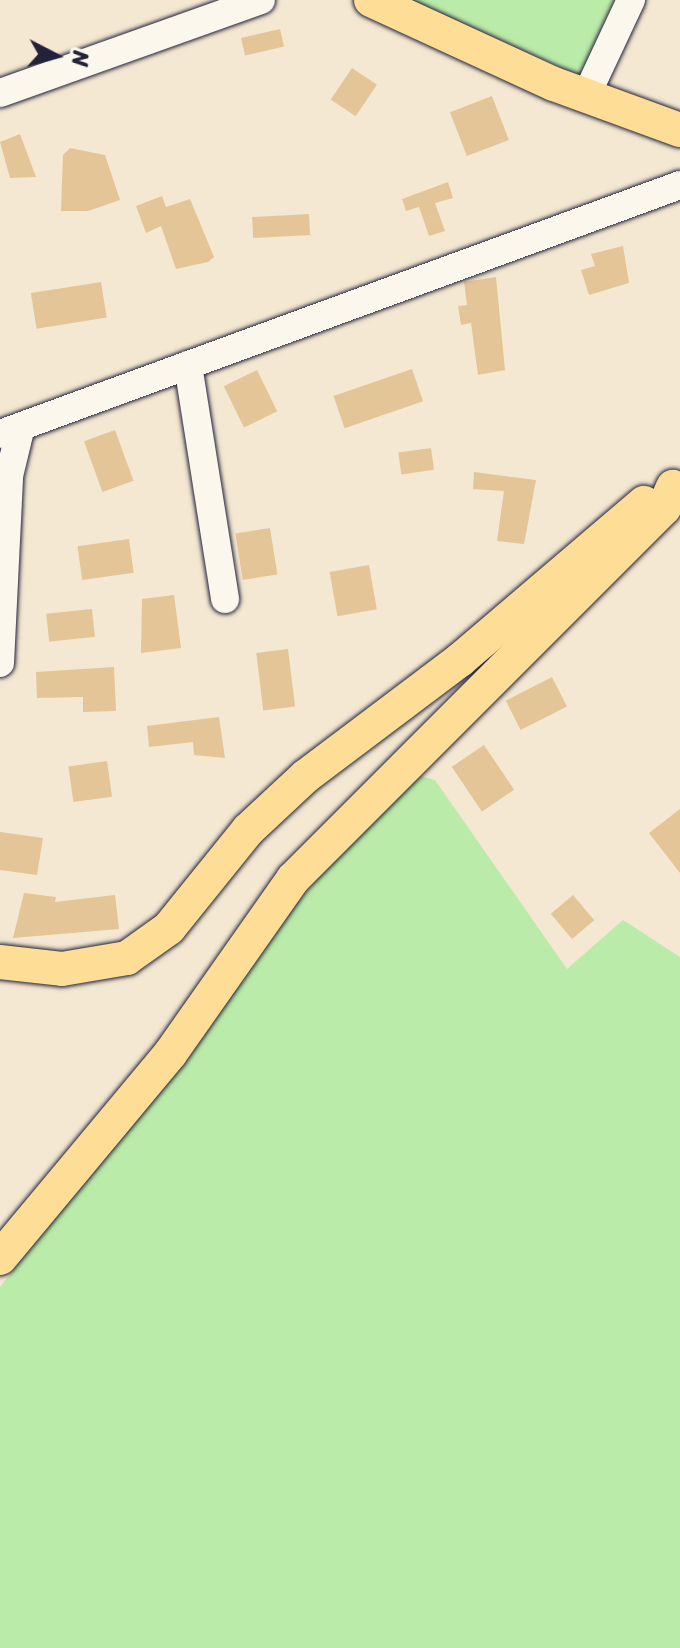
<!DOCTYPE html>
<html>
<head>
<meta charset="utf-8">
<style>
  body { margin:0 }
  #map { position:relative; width:680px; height:1648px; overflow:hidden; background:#f4e8d2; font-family:Sriracha,sans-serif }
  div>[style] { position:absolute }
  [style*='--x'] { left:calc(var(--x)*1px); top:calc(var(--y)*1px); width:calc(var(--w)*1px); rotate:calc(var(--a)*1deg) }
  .green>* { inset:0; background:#bbeba9 }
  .building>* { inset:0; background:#e4c597; transform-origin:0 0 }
  .roads { filter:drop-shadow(0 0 2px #22223b) drop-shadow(0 0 2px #22223b) }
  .minor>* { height:28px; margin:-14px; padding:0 14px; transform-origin:14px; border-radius:14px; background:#fbf7ec }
  .major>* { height:34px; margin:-17px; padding:0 17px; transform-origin:17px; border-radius:17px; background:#fedd96 }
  span { translate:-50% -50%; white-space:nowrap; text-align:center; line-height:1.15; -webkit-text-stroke:8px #fbf7ec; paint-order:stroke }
  .north { position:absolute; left:16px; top:16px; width:80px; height:80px; -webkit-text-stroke:6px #fbf7ec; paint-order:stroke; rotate:96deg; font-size:22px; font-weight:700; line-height:32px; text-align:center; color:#22223b }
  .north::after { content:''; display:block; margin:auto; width:28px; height:36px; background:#22223b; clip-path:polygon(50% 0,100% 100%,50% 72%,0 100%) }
</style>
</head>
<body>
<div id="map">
  <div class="green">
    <div style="clip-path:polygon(410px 0,614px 0,581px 76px)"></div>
    <div style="clip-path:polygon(417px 775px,435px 780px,567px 969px,623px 920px,680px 957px,680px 1648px,0 1648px,0 1287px,320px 874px)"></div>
  </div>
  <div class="building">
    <div style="left:280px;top:29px;width:18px;height:40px;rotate:77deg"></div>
    <div style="left:352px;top:68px;width:30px;height:38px;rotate:34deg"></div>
    <div style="left:492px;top:96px;width:47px;height:45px;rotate:69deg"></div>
    <div style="clip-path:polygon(20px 134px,36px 177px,10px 178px,0 142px)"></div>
    <div style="clip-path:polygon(70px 148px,105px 155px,120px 200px,88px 211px,61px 211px,63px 155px)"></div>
    <div style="clip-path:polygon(448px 182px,453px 198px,435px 203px,445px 231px,429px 236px,419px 207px,406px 211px,402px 199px)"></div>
    <div style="clip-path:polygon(162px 196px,166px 207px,190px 199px,214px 257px,208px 262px,176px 269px,161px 226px,146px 233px,136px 206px)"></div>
    <div style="left:309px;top:214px;width:21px;height:57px;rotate:87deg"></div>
    <div style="clip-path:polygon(623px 246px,629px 283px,589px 295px,581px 270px,595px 266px,591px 254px)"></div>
    <div style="clip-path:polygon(496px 277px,505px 370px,478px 375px,471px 323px,461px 325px,458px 306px,467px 305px,464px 282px)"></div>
    <div style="left:101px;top:282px;width:36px;height:71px;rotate:81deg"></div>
    <div style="left:412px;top:369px;width:34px;height:83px;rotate:71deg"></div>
    <div style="left:257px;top:370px;width:46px;height:37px;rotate:64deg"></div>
    <div style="left:115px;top:430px;width:54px;height:33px;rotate:70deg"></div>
    <div style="left:431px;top:448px;width:22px;height:33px;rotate:82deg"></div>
    <div style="clip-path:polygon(474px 472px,536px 480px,524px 544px,497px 541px,504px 491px,473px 489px)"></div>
    <div style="left:270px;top:528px;width:47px;height:35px;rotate:81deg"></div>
    <div style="left:129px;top:539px;width:34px;height:52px;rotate:82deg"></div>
    <div style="left:369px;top:565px;width:45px;height:40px;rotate:80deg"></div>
    <div style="clip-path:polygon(174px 595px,181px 648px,141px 653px,142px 599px)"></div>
    <div style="left:92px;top:609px;width:28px;height:46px;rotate:84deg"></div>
    <div style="left:288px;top:649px;width:58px;height:32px;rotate:83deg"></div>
    <div style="clip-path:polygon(114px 667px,116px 711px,83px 712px,83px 697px,37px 698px,36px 672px)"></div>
    <div style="left:552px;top:677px;width:33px;height:52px;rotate:63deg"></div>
    <div style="clip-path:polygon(219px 717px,225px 758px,194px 755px,193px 742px,149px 747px,147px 726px)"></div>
    <div style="left:484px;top:745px;width:54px;height:39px;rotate:56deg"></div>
    <div style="left:107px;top:761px;width:36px;height:39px;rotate:82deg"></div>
    <div style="clip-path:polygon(680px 809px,680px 873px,649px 833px)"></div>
    <div style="clip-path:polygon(0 832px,43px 838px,37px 875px,0 870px)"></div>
    <div style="clip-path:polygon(24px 893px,56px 897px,55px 902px,115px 895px,119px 929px,13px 938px)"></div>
    <div style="left:573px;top:895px;width:33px;height:29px;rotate:50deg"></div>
  </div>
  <div class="roads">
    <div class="minor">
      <div style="--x:0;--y:93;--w:277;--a:-19.6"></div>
      <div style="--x:586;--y:96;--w:106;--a:-64.9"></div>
      <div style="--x:188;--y:365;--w:237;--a:81"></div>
      <div style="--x:0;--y:434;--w:724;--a:-20.11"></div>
      <div style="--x:0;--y:663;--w:187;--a:-87.2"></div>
      <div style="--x:9;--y:476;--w:51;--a:-76.5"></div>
    </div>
    <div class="major">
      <div style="--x:371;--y:0;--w:201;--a:24.7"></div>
      <div style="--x:554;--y:84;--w:134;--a:20.1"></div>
      <div style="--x:0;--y:962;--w:62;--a:6.4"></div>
      <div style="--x:62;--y:969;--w:66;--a:-9.6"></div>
      <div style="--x:127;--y:958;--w:52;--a:-35.5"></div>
      <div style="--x:169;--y:928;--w:126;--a:-51.1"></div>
      <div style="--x:248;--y:830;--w:79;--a:-43"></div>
      <div style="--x:306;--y:776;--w:193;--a:-37"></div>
      <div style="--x:460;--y:660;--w:242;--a:-40.5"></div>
      <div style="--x:0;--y:1258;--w:266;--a:-50.2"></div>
      <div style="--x:170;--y:1054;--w:214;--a:-54.9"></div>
      <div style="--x:293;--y:879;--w:525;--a:-45"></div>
      <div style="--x:664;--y:508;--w:23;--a:-67"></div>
    </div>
  </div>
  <div class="north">N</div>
</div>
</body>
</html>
